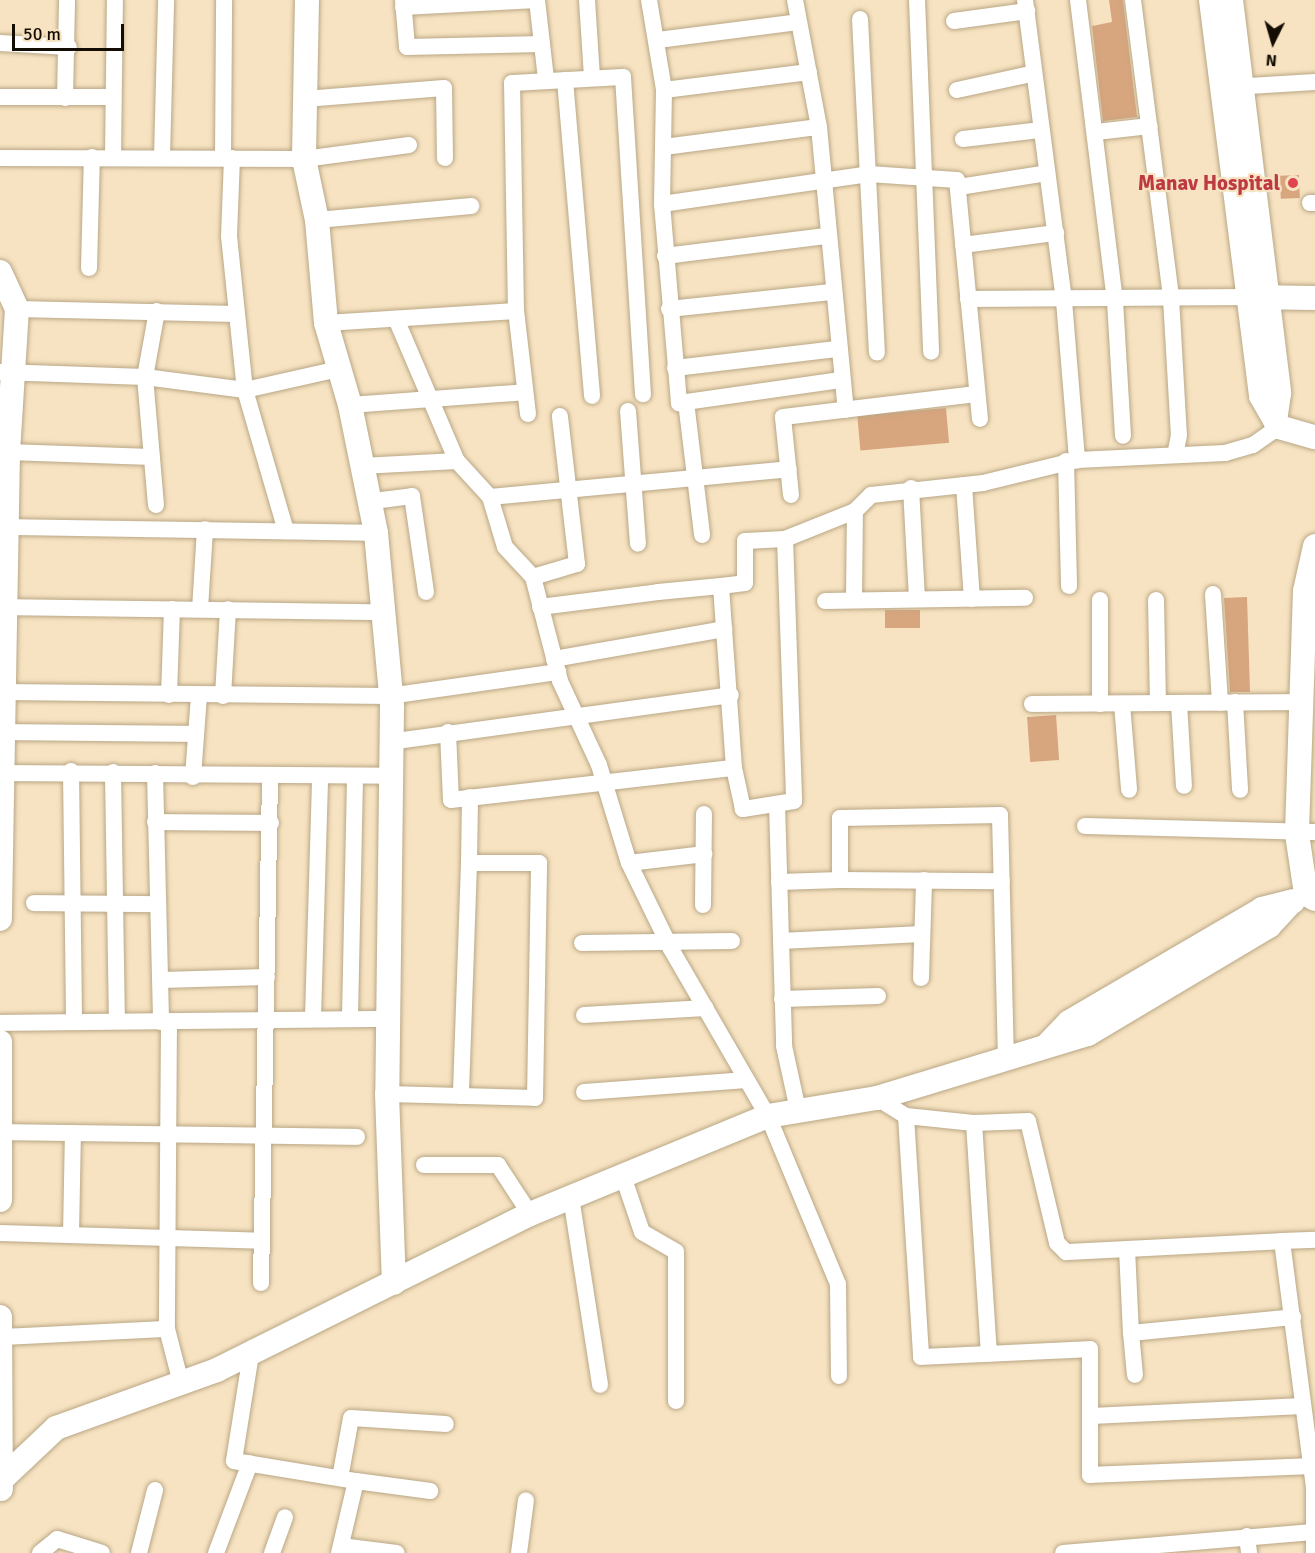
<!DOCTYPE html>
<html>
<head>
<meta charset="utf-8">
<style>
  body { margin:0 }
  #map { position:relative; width:1315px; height:1553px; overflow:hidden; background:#f7e3c1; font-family:Signika,sans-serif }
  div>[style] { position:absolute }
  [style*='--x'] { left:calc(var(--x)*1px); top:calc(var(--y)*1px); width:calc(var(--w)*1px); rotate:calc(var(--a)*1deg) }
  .building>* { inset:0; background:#d7a57e; transform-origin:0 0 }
  .roads { filter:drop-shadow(0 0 2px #b9a786) drop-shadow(0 0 2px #b9a786) }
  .street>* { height:16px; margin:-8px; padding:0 8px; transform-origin:8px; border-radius:8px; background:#fff }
  .secondary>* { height:24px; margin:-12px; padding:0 12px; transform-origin:12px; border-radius:12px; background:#fff }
  .dots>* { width:16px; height:16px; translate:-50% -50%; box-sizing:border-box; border:3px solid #f7e3c1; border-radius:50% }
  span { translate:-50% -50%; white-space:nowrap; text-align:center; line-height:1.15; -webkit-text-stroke:4.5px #f7e3c1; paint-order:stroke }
  .health-label { font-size:21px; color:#be3a42; font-weight:700 }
  .right { translate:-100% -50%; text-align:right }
  .north { position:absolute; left:1243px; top:12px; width:60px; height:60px; -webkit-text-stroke:4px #f7e3c1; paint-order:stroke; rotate:185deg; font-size:16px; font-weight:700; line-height:24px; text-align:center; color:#140d03 }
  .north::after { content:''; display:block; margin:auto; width:21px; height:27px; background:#140d03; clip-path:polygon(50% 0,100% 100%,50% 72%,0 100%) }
  .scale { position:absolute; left:12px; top:24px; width:112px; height:27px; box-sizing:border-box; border:3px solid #140d03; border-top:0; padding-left:8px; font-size:18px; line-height:21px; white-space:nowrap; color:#140d03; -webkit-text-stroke:4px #f7e3c1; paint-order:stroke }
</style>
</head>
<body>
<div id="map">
  <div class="building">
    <div style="clip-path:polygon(1109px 0,1123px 0,1137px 117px,1103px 121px,1092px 26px,1112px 22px)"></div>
    <div style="left:1299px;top:175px;width:23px;height:19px;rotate:88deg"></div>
    <div style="left:946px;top:408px;width:35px;height:89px;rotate:85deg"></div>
    <div style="clip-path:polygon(1247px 597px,1250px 692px,1230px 692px,1224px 598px)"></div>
    <div style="left:920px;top:610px;width:18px;height:35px;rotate:90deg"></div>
    <div style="left:1056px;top:715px;width:45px;height:29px;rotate:86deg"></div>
  </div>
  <div class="roads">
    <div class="street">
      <div style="--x:403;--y:0;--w:47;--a:85.1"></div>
      <div style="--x:407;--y:47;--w:135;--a:-1.3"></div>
      <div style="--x:537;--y:0;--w:80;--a:83.5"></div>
      <div style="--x:587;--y:0;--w:77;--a:86.3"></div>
      <div style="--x:649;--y:0;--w:91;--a:80.5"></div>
      <div style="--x:664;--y:90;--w:114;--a:91"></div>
      <div style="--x:662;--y:204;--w:200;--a:85.1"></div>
      <div style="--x:679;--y:403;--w:164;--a:-8.1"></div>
      <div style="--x:795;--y:0;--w:129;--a:79.3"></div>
      <div style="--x:819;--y:127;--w:284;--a:84.6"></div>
      <div style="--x:917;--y:0;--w:352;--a:87.7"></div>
      <div style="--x:1025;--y:0;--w:304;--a:82.6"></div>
      <div style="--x:1064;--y:301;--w:160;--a:85.3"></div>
      <div style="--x:1078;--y:0;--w:303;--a:83"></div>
      <div style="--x:1115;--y:301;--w:135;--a:86.6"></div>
      <div style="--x:1133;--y:0;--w:300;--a:82.7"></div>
      <div style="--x:1171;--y:298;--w:137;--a:86.7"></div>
      <div style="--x:1179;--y:435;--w:20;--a:101"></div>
      <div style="--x:403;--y:7;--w:134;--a:-3"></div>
      <div style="--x:860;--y:19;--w:334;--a:87.1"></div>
      <div style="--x:954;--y:21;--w:74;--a:-7.8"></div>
      <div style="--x:658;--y:40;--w:141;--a:-7.3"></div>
      <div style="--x:0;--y:43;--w:69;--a:3.3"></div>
      <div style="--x:565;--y:80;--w:317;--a:85.1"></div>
      <div style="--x:1232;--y:87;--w:83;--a:-3.4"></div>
      <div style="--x:664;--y:90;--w:146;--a:-7.1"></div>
      <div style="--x:957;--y:90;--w:76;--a:-12.2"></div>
      <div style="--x:0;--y:97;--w:112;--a:0"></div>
      <div style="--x:65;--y:98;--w:98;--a:-88.8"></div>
      <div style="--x:305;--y:99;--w:139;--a:-4.5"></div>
      <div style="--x:444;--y:88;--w:70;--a:89.2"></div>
      <div style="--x:1096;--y:132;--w:54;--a:-6.3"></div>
      <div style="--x:963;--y:139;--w:79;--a:-6.6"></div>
      <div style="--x:664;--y:147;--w:156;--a:-7.4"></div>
      <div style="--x:113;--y:157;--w:157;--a:-89.3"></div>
      <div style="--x:162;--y:157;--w:157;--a:-88.5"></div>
      <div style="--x:0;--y:158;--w:304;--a:0.2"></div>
      <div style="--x:304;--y:159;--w:106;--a:-7.6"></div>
      <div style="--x:223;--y:158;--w:158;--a:-89.6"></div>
      <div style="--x:232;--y:158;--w:78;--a:92.2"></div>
      <div style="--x:229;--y:236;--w:155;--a:84.1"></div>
      <div style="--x:245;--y:390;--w:147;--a:73.8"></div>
      <div style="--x:959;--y:187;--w:89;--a:-9"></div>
      <div style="--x:1310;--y:203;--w:5;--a:0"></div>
      <div style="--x:662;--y:204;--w:209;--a:-8.2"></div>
      <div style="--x:869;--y:174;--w:88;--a:3.9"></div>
      <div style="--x:957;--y:180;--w:240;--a:84.5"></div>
      <div style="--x:317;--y:220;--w:155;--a:-5.2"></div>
      <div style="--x:963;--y:245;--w:94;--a:-7.4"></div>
      <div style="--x:665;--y:256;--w:162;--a:-7.1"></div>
      <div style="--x:89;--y:268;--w:111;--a:-88.5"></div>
      <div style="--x:968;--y:299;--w:283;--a:-0.4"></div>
      <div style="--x:17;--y:309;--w:219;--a:1.3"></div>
      <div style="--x:669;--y:309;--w:163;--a:-6"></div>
      <div style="--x:396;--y:319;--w:155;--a:66.8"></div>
      <div style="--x:326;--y:323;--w:190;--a:-3.6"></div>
      <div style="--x:675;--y:368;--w:163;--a:-6.7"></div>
      <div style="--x:0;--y:372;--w:145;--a:2"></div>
      <div style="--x:145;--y:377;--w:101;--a:7.4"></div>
      <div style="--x:245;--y:390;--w:96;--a:-12.6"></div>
      <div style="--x:686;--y:402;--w:134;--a:83.1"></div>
      <div style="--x:350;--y:405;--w:175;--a:-4.2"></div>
      <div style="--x:628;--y:411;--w:133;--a:85.7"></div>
      <div style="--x:528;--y:414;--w:104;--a:-96.6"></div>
      <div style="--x:516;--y:311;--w:228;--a:-91"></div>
      <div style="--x:512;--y:83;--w:111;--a:-3.1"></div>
      <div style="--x:623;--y:77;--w:318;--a:86.4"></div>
      <div style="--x:8;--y:452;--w:144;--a:2"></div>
      <div style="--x:1066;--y:461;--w:125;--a:88.6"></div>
      <div style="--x:361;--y:466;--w:96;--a:-3"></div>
      <div style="--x:457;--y:461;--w:49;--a:47.5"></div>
      <div style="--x:490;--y:497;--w:300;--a:-5.3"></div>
      <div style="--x:964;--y:485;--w:114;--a:86"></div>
      <div style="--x:911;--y:488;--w:111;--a:86.9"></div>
      <div style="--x:791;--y:495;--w:78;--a:-95.9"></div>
      <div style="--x:783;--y:417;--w:195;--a:-6.8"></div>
      <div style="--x:490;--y:497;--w:52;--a:73.3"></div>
      <div style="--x:505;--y:547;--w:41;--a:47"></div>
      <div style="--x:533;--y:577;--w:46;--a:-16.5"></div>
      <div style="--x:577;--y:564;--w:149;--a:-96.6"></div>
      <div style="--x:366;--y:502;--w:46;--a:-7.4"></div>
      <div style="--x:412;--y:496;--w:97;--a:81.7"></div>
      <div style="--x:156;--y:505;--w:128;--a:-94.9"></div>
      <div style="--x:145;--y:377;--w:67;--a:-79.7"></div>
      <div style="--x:9;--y:527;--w:367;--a:0.9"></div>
      <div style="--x:785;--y:539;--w:75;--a:-21.8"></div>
      <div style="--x:855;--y:511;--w:23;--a:-45"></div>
      <div style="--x:871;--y:495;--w:113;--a:-6.1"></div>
      <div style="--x:983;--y:483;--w:97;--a:-13.7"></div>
      <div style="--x:1077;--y:460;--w:148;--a:-2.7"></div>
      <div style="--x:1225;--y:453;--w:29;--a:-16"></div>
      <div style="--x:1253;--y:445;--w:32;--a:-35"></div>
      <div style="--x:533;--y:577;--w:107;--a:75.4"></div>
      <div style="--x:560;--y:681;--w:93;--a:65.1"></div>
      <div style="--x:599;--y:765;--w:102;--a:73"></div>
      <div style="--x:629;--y:863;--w:96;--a:64"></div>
      <div style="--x:671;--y:949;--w:193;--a:59.9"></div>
      <div style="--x:768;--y:1116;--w:182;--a:67.4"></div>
      <div style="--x:838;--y:1284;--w:92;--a:89.4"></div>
      <div style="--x:1213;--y:594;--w:109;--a:86.3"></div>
      <div style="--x:854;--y:600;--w:89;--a:-89.4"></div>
      <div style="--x:1156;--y:600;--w:103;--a:88.9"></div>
      <div style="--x:825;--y:601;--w:200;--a:-0.9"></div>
      <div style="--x:5;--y:607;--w:377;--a:0.8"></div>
      <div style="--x:540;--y:607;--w:119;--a:-7.2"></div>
      <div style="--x:658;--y:592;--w:63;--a:-5.4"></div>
      <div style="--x:721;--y:586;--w:24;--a:-7"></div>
      <div style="--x:745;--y:583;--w:42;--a:-90"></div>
      <div style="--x:745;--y:541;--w:40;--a:-2.9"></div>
      <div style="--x:785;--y:539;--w:262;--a:88"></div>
      <div style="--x:794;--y:801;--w:52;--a:171.1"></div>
      <div style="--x:743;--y:809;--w:42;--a:-102.4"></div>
      <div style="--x:734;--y:768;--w:182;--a:-94.1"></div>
      <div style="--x:200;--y:609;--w:80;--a:-86.4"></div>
      <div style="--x:554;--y:659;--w:173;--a:-10"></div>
      <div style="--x:3;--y:692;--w:386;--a:0.6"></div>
      <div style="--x:389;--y:696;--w:171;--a:-8.1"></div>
      <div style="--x:169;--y:695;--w:86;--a:-88"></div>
      <div style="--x:223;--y:696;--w:87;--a:-86.7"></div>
      <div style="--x:1235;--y:702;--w:88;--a:86.7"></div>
      <div style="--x:1179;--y:703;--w:83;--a:86.6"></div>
      <div style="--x:1032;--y:704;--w:270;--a:-0.4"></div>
      <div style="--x:1100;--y:704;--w:104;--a:-90"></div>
      <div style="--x:1122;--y:704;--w:86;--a:85.3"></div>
      <div style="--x:4;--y:732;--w:192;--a:0.6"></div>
      <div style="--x:448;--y:732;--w:68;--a:87.5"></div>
      <div style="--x:451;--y:800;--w:285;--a:-6.5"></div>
      <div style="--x:389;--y:742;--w:345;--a:-7.8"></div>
      <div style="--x:71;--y:771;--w:250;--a:89.3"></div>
      <div style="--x:113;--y:772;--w:248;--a:89.1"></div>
      <div style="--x:6;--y:773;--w:383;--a:0.4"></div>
      <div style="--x:155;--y:773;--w:249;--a:88.6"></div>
      <div style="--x:193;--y:777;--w:82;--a:-85.8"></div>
      <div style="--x:777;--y:804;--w:242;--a:88.3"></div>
      <div style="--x:784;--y:1046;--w:66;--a:77.7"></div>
      <div style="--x:155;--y:822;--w:116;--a:0.5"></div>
      <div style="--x:1085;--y:826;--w:230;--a:1.5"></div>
      <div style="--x:469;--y:863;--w:66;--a:-89.1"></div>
      <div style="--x:629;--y:863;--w:76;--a:-6.8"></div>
      <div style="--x:840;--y:880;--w:162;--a:0.4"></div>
      <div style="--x:779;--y:882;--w:61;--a:-1.9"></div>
      <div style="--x:840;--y:880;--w:62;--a:-90"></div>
      <div style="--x:840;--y:818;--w:160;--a:-1.1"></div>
      <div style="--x:1000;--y:815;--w:241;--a:88.6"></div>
      <div style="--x:34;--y:903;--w:124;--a:0.5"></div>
      <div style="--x:703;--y:905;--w:91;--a:-89.4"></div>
      <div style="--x:781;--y:941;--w:141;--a:-2.8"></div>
      <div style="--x:582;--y:943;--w:150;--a:-0.8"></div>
      <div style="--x:921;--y:978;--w:98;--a:-88.2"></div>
      <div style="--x:161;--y:980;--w:106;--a:-1.6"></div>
      <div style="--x:782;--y:999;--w:96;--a:-1.8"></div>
      <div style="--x:584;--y:1015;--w:122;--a:-3.3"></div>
      <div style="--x:313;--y:1017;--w:238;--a:-88.3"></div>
      <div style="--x:350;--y:1017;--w:239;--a:-88.8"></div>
      <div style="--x:169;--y:1021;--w:308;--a:90.4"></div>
      <div style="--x:167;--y:1329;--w:56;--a:75.5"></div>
      <div style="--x:0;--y:1023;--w:388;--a:-0.6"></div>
      <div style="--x:584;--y:1092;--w:163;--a:-4.2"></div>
      <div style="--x:387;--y:1094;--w:148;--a:1.5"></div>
      <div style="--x:535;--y:1098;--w:235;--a:-89"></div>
      <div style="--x:539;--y:863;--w:70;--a:180"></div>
      <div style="--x:469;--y:863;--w:233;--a:92"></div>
      <div style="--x:877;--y:1098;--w:34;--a:32"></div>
      <div style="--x:906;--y:1116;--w:68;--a:5.9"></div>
      <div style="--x:974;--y:1123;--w:54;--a:-2.1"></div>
      <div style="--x:1028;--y:1121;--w:125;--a:76.6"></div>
      <div style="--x:1057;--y:1243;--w:13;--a:45"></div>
      <div style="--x:1066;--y:1252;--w:216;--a:-2.9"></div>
      <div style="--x:1282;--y:1241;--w:250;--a:82.6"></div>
      <div style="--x:1314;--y:1489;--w:64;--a:90"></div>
      <div style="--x:906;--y:1116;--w:241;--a:86.4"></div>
      <div style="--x:921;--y:1357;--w:169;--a:-2.7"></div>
      <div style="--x:1090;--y:1349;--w:126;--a:90"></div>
      <div style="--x:1090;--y:1475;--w:221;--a:-2.3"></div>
      <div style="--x:974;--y:1123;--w:231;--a:86.3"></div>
      <div style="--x:3;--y:1132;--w:354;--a:0.8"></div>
      <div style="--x:424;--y:1165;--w:74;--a:0"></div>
      <div style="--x:498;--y:1165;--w:59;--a:56.9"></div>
      <div style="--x:623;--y:1176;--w:59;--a:71.3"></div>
      <div style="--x:642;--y:1232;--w:39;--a:30"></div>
      <div style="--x:676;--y:1252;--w:149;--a:90"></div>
      <div style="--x:571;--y:1197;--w:190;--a:81.2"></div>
      <div style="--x:0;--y:1233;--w:262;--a:1.7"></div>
      <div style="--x:71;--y:1234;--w:101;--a:-88.9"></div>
      <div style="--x:1282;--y:1241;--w:33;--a:-2"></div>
      <div style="--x:1127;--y:1249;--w:84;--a:87.3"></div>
      <div style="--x:1131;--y:1333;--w:163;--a:-5.6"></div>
      <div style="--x:261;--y:1283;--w:507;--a:-88.98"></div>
      <div style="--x:1131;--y:1333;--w:42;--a:84.6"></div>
      <div style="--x:1;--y:1337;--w:166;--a:-2.8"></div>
      <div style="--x:252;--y:1348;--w:114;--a:99.1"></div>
      <div style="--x:234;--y:1461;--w:124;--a:9.3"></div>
      <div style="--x:356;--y:1481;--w:74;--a:103.3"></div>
      <div style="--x:1091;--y:1416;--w:212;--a:-2.7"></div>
      <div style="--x:340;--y:1478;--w:61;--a:-79.6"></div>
      <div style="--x:351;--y:1418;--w:95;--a:3.6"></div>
      <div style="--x:356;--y:1481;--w:75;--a:7.7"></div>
      <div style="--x:1247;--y:1536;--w:17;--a:83"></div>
      <div style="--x:341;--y:1546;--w:56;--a:7.1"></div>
      <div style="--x:40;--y:1553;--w:22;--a:-39"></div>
      <div style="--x:57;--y:1539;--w:47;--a:17.3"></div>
      <div style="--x:139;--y:1553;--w:65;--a:-75.7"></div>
      <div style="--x:216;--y:1553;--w:96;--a:-69.3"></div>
      <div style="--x:272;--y:1553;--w:38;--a:-70"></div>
      <div style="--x:519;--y:1553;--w:53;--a:-82.5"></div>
      <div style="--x:1063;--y:1553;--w:251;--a:-4.8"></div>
    </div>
    <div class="secondary">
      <div style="--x:307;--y:0;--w:159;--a:91.1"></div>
      <div style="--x:304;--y:159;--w:62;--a:78"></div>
      <div style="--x:317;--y:220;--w:103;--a:85"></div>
      <div style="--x:326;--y:323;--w:85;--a:73.7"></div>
      <div style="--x:350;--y:405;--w:131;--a:78.5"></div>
      <div style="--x:376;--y:533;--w:175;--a:84.7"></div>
      <div style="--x:392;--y:707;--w:387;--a:90.7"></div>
      <div style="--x:387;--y:1094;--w:189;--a:87.9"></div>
      <div style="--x:1211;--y:0;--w:399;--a:82.8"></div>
      <div style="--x:1261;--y:396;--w:36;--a:60"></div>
      <div style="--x:1279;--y:427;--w:37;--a:16"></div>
      <div style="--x:1231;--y:0;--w:396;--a:83"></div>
      <div style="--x:1279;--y:393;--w:28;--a:98"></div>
      <div style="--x:0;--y:272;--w:41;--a:65.3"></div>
      <div style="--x:17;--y:309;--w:143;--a:93.6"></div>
      <div style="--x:8;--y:452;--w:467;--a:91"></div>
      <div style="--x:1251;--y:297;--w:64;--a:0.9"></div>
      <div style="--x:1315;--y:546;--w:46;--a:102.5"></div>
      <div style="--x:1305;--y:591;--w:243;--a:91.9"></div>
      <div style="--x:1297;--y:834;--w:61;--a:81.5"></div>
      <div style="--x:1306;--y:894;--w:10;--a:29"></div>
      <div style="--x:0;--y:1042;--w:158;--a:90"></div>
      <div style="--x:1048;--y:1044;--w:30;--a:-46"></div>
      <div style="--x:1069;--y:1022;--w:224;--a:-30.3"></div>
      <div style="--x:1262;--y:909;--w:32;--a:-14"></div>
      <div style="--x:0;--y:1317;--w:172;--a:89.7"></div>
      <div style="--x:2;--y:1479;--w:74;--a:-43.4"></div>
      <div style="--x:56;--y:1428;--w:171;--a:-19.8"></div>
      <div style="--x:217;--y:1370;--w:350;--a:-26.5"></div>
      <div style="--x:530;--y:1214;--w:257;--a:-22.4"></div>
      <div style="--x:768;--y:1116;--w:110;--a:-9.4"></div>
      <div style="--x:877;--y:1098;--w:220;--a:-16.9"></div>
      <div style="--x:1088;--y:1034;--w:211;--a:-30.8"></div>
      <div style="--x:1269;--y:926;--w:33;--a:-47"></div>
    </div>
  </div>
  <div class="dots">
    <div style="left:1293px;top:183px;background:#e0444e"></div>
  </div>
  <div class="health-label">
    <span class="right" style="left:1280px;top:183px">Manav Hospital</span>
  </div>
  <div class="north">N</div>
  <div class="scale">50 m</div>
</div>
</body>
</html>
